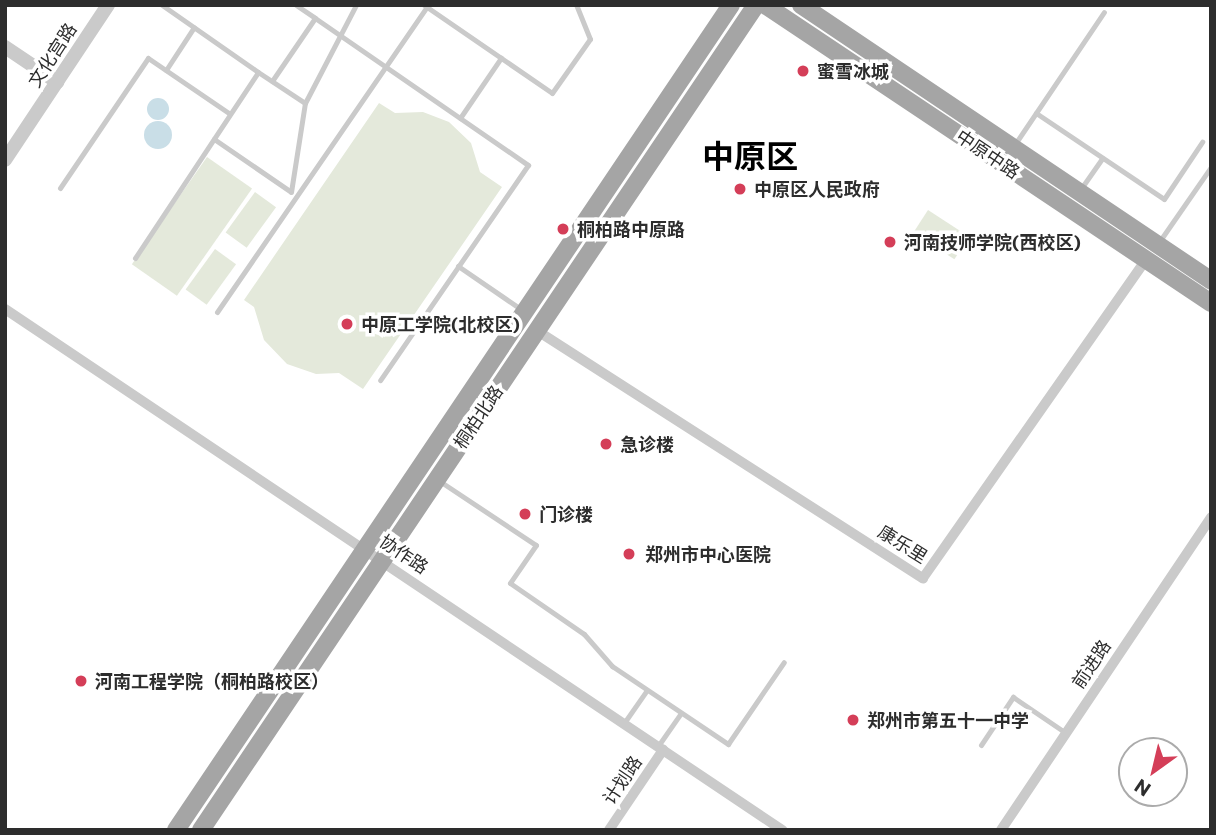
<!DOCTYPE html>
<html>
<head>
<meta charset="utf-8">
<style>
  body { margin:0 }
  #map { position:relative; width:1216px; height:835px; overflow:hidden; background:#fff; font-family:Commissioner,"Noto Sans SC",sans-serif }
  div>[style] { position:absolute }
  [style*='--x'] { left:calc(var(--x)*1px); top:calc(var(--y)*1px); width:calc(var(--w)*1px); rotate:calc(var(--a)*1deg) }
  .green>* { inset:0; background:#e4e9db; transform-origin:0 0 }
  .water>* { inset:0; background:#c9dee7 }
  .round { border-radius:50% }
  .service>* { height:5px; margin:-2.5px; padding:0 2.5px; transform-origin:2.5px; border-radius:2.5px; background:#cacaca }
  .minor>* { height:10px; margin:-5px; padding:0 5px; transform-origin:5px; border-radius:5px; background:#cacaca }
  .tertiary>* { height:14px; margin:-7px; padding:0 7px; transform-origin:7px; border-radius:7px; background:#cacaca }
  .primary>* { height:18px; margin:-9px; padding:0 9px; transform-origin:9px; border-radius:9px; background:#a5a5a5 }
  .dots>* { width:19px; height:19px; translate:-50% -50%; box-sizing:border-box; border:4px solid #fff; border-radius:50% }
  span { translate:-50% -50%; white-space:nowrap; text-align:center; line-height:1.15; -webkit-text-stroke:7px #fff; paint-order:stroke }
  .street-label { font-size:18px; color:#2d2d2d }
  .poi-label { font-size:18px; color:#2d2d2d; font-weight:700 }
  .left { translate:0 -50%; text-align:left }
  .town-label { font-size:32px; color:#000; font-weight:700 }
  .frame { position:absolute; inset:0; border:7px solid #2d2d2d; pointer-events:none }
  .north { position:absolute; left:1118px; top:737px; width:70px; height:70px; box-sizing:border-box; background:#fff; border:2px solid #ababab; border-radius:50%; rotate:214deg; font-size:19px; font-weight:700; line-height:28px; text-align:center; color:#2d2d2d }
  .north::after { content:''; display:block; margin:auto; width:24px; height:32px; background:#d43e58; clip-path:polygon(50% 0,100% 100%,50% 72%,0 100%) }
</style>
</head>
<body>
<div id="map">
  <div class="green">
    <div style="clip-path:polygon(379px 103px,395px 113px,423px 112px,449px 122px,471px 143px,480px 172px,502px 187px,363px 389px,339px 373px,316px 374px,287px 364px,264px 340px,254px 307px,244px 300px)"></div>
    <div style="left:207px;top:157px;width:55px;height:131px;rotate:35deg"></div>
    <div style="left:255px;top:192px;width:26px;height:50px;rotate:36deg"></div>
    <div style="left:928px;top:210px;width:49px;height:27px;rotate:33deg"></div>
    <div style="left:215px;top:249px;width:26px;height:50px;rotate:36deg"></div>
  </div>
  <div class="water">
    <div class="round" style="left:147px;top:98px;width:22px;height:22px"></div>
    <div class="round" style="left:144px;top:121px;width:28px;height:28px"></div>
  </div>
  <div class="service">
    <div style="--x:162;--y:5;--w:117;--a:34.9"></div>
    <div style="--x:296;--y:5;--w:23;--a:34"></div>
    <div style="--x:424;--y:5;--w:155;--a:34.5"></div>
    <div style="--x:552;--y:93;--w:66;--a:-54.9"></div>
    <div style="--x:590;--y:39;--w:37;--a:-112"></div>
    <div style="--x:166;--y:70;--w:51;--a:-56.9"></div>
    <div style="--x:272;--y:81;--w:76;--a:-55.7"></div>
    <div style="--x:315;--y:18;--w:259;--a:34.6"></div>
    <div style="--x:528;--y:165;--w:261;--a:124.5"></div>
    <div style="--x:1036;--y:113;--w:154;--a:33.9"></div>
    <div style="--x:1164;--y:199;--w:69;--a:-56.3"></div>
    <div style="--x:460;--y:118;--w:73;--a:-55.7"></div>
    <div style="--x:214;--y:139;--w:93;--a:34.5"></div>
    <div style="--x:1015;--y:144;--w:159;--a:-56"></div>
    <div style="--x:60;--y:188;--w:157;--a:-55.9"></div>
    <div style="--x:148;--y:58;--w:99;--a:34.3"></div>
    <div style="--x:1080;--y:190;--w:39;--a:-55"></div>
    <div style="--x:291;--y:192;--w:90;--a:-81.1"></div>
    <div style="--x:305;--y:103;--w:110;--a:-62.5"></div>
    <div style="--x:1159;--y:242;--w:91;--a:-55.3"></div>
    <div style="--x:135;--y:258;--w:223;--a:-56.5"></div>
    <div style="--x:258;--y:72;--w:56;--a:33.4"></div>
    <div style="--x:458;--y:266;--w:78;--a:34.5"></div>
    <div style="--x:217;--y:312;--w:370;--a:-55.5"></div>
    <div style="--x:441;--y:482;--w:114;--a:33.6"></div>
    <div style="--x:536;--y:545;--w:46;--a:124.4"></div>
    <div style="--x:510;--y:583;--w:90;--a:34.6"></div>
    <div style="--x:584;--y:634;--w:43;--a:48.8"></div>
    <div style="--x:612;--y:666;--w:140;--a:33.9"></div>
    <div style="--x:728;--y:744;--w:99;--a:-55.7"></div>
    <div style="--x:624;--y:723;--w:40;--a:-55.1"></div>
    <div style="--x:981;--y:745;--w:58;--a:-56.3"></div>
    <div style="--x:1013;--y:697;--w:64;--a:34.2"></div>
    <div style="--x:658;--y:746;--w:40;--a:-55.1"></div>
  </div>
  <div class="minor">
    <div style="--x:5;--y:309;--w:936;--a:33.84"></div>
    <div style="--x:536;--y:330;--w:460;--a:32.7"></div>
    <div style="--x:923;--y:578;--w:389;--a:-55"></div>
    <div style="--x:609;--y:830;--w:97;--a:-56"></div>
    <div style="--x:1001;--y:830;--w:377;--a:-56.1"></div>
  </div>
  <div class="tertiary">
    <div style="--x:5;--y:47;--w:63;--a:33.9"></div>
    <div style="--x:5;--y:160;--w:186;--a:-56.4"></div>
  </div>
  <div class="primary">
    <div style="--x:765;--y:5;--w:536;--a:33.75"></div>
    <div style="--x:801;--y:5;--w:494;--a:33.9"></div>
    <div style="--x:176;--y:830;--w:994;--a:-56.07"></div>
    <div style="--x:201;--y:830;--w:994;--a:-56.07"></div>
  </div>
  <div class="dots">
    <div style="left:803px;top:71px;background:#d43e58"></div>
    <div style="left:740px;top:189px;background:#d43e58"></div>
    <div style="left:563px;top:229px;background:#d43e58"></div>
    <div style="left:890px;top:242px;background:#d43e58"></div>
    <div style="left:347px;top:324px;background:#d43e58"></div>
    <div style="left:606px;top:444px;background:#d43e58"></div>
    <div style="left:525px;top:514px;background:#d43e58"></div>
    <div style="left:629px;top:554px;background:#d43e58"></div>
    <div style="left:81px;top:681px;background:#d43e58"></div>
    <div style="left:853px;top:720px;background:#d43e58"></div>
  </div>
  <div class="street-label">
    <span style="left:52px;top:55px;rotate:-57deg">文化宫路</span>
    <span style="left:988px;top:154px;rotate:34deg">中原中路</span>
    <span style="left:478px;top:417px;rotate:-56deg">桐柏北路</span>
    <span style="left:903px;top:544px;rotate:32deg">康乐里</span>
    <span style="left:404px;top:554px;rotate:34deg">协作路</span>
    <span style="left:1091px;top:664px;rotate:-56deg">前进路</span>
    <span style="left:622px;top:780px;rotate:-56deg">计划路</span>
  </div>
  <div class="poi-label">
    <span class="left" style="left:817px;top:71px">蜜雪冰城</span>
    <span class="left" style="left:754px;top:189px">中原区人民政府</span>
    <span class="left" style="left:577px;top:229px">桐柏路中原路</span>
    <span class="left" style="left:904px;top:242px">河南技师学院(西校区)</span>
    <span class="left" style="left:361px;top:324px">中原工学院(北校区)</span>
    <span class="left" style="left:620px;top:444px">急诊楼</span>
    <span class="left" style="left:539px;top:514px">门诊楼</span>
    <span class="left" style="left:645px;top:554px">郑州市中心医院</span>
    <span class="left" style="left:95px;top:681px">河南工程学院（桐柏路校区）</span>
    <span class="left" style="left:867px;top:720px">郑州市第五十一中学</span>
  </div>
  <div class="town-label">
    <span style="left:750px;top:155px">中原区</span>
  </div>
  <div class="frame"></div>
  <div class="north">N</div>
</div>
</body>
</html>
